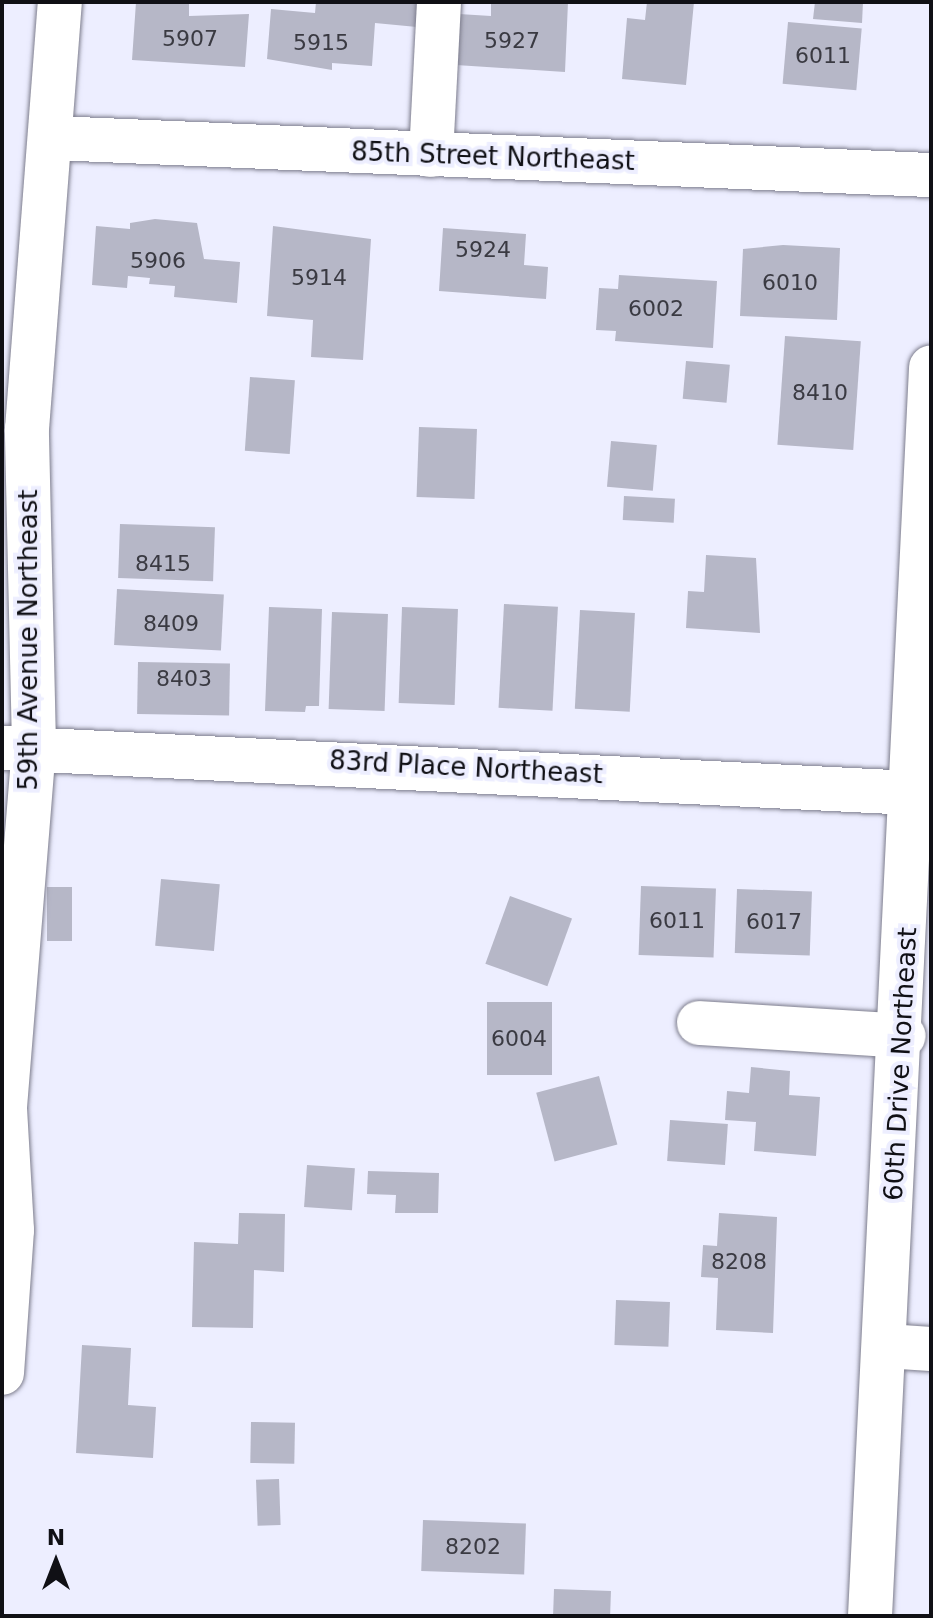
<!DOCTYPE html>
<html>
<head>
<meta charset="utf-8">
<style>
  body { margin:0 }
  #map { position:relative; width:933px; height:1618px; overflow:hidden; background:#edeeff; font-family:"DejaVu Sans",sans-serif }
  div>[style] { position:absolute }
  [style*='--x'] { left:calc(var(--x)*1px); top:calc(var(--y)*1px); width:calc(var(--w)*1px); rotate:calc(var(--a)*1deg) }
  .building>* { inset:0; background:#b6b7c7; transform-origin:0 0 }
  .roads { filter:drop-shadow(0 0 2px #7d7d8d) drop-shadow(0 0 2px #7d7d8d) }
  .minor>* { height:44px; margin:-22px; padding:0 22px; transform-origin:22px; border-radius:22px; background:#fff }
  span { translate:-50% -50%; white-space:nowrap; text-align:center; line-height:1.15; -webkit-text-stroke:8px #edeeff; paint-order:stroke }
  .number-label { font-size:22px; color:#3a3a42 }
  .number-label span { -webkit-text-stroke-width:0 }
  .street-label { font-size:26px; color:#101015 }
  .frame { position:absolute; inset:0; border:4px solid #101015; pointer-events:none }
  .north { position:absolute; left:16px; top:1522px; width:80px; height:80px; -webkit-text-stroke:6px #edeeff; paint-order:stroke; rotate:0deg; font-size:22px; font-weight:700; line-height:32px; text-align:center; color:#101015 }
  .north::after { content:''; display:block; margin:auto; width:28px; height:36px; background:#101015; clip-path:polygon(50% 0,100% 100%,50% 72%,0 100%) }
</style>
</head>
<body>
<div id="map">
  <div class="building">
    <div style="clip-path:polygon(136px 2px,189px 2px,189px 16px,249px 14px,245px 67px,132px 60px)"></div>
    <div style="clip-path:polygon(316px 2px,419px 2px,417px 27px,375px 23px,372px 66px,332px 63px,332px 70px,267px 59px,271px 9px,315px 13px)"></div>
    <div style="clip-path:polygon(491px 2px,568px 2px,565px 72px,456px 65px,459px 14px,491px 16px)"></div>
    <div style="clip-path:polygon(647px 2px,694px 2px,686px 85px,622px 79px,627px 18px,645px 20px)"></div>
    <div style="clip-path:polygon(815px 2px,863px 2px,862px 23px,813px 19px)"></div>
    <div style="left:788px;top:22px;width:74px;height:62px;rotate:5deg"></div>
    <div style="clip-path:polygon(155px 219px,197px 223px,204px 259px,240px 262px,237px 303px,174px 297px,175px 286px,149px 284px,150px 278px,128px 276px,127px 288px,92px 285px,96px 226px,130px 229px,130px 223px)"></div>
    <div style="clip-path:polygon(273px 226px,371px 239px,363px 360px,311px 357px,313px 320px,267px 316px)"></div>
    <div style="clip-path:polygon(443px 228px,526px 234px,524px 265px,548px 267px,546px 299px,439px 291px)"></div>
    <div style="clip-path:polygon(783px 245px,840px 248px,837px 320px,740px 316px,743px 249px)"></div>
    <div style="clip-path:polygon(619px 275px,717px 281px,713px 348px,615px 341px,616px 331px,596px 330px,599px 288px,618px 289px)"></div>
    <div style="left:785px;top:336px;width:76px;height:109px;rotate:4deg"></div>
    <div style="left:686px;top:361px;width:44px;height:38px;rotate:5deg"></div>
    <div style="left:250px;top:377px;width:45px;height:74px;rotate:4deg"></div>
    <div style="left:419px;top:427px;width:58px;height:70px;rotate:2deg"></div>
    <div style="left:611px;top:441px;width:46px;height:46px;rotate:5deg"></div>
    <div style="left:624px;top:496px;width:51px;height:24px;rotate:3deg"></div>
    <div style="left:120px;top:524px;width:95px;height:54px;rotate:2deg"></div>
    <div style="clip-path:polygon(706px 555px,756px 558px,760px 633px,686px 628px,688px 591px,704px 592px)"></div>
    <div style="left:117px;top:589px;width:107px;height:56px;rotate:3deg"></div>
    <div style="left:504px;top:604px;width:54px;height:104px;rotate:3deg"></div>
    <div style="clip-path:polygon(269px 607px,322px 609px,319px 706px,306px 706px,305px 712px,265px 711px)"></div>
    <div style="left:402px;top:607px;width:56px;height:96px;rotate:2deg"></div>
    <div style="left:580px;top:610px;width:55px;height:99px;rotate:3deg"></div>
    <div style="left:332px;top:612px;width:56px;height:97px;rotate:2deg"></div>
    <div style="left:138px;top:662px;width:92px;height:52px;rotate:1deg"></div>
    <div style="left:161px;top:879px;width:59px;height:67px;rotate:5deg"></div>
    <div style="left:641px;top:886px;width:75px;height:69px;rotate:2deg"></div>
    <div style="left:47px;top:887px;width:25px;height:54px"></div>
    <div style="left:737px;top:889px;width:75px;height:64px;rotate:2deg"></div>
    <div style="left:510px;top:896px;width:66px;height:72px;rotate:20deg"></div>
    <div style="left:487px;top:1002px;width:65px;height:73px"></div>
    <div style="clip-path:polygon(751px 1067px,790px 1071px,789px 1095px,820px 1097px,816px 1156px,754px 1151px,756px 1122px,725px 1120px,727px 1091px,749px 1093px)"></div>
    <div style="left:599px;top:1076px;width:71px;height:65px;rotate:75deg"></div>
    <div style="left:670px;top:1120px;width:58px;height:41px;rotate:4deg"></div>
    <div style="left:307px;top:1165px;width:48px;height:42px;rotate:4deg"></div>
    <div style="clip-path:polygon(368px 1171px,439px 1173px,438px 1213px,395px 1213px,396px 1195px,367px 1194px)"></div>
    <div style="clip-path:polygon(239px 1213px,285px 1214px,284px 1272px,254px 1270px,253px 1328px,192px 1327px,194px 1242px,238px 1244px)"></div>
    <div style="clip-path:polygon(719px 1213px,777px 1217px,773px 1333px,716px 1330px,718px 1278px,701px 1277px,703px 1245px,717px 1246px)"></div>
    <div style="left:616px;top:1300px;width:54px;height:45px;rotate:2deg"></div>
    <div style="clip-path:polygon(82px 1345px,131px 1348px,128px 1405px,156px 1407px,153px 1458px,76px 1453px)"></div>
    <div style="left:251px;top:1422px;width:44px;height:41px;rotate:1deg"></div>
    <div style="left:279px;top:1479px;width:46px;height:23px;rotate:88deg"></div>
    <div style="left:423px;top:1520px;width:103px;height:51px;rotate:2deg"></div>
    <div style="left:554px;top:1589px;width:57px;height:27px;rotate:2deg"></div>
  </div>
  <div class="roads">
    <div class="minor">
      <div style="--x:54;--y:138;--w:878;--a:2.42"></div>
      <div style="--x:431;--y:155;--w:153;--a:-87"></div>
      <div style="--x:2;--y:748;--w:930;--a:2.83"></div>
      <div style="--x:699;--y:1023;--w:205;--a:3.6"></div>
      <div style="--x:886;--y:1346;--w:45;--a:3.8"></div>
      <div style="--x:2;--y:1373;--w:143;--a:-86"></div>
      <div style="--x:12;--y:1230;--w:123;--a:-93.3"></div>
      <div style="--x:5;--y:1107;--w:363;--a:-85.4"></div>
      <div style="--x:34;--y:745;--w:316;--a:-91.3"></div>
      <div style="--x:27;--y:429;--w:428;--a:-85.6"></div>
      <div style="--x:870;--y:1616;--w:1250;--a:-87.2"></div>
    </div>
  </div>
  <div class="number-label">
    <span style="left:190px;top:39px">5907</span>
    <span style="left:512px;top:41px">5927</span>
    <span style="left:321px;top:43px">5915</span>
    <span style="left:823px;top:56px">6011</span>
    <span style="left:483px;top:250px">5924</span>
    <span style="left:158px;top:261px">5906</span>
    <span style="left:319px;top:278px">5914</span>
    <span style="left:790px;top:283px">6010</span>
    <span style="left:656px;top:309px">6002</span>
    <span style="left:820px;top:393px">8410</span>
    <span style="left:163px;top:564px">8415</span>
    <span style="left:171px;top:624px">8409</span>
    <span style="left:184px;top:679px">8403</span>
    <span style="left:677px;top:921px">6011</span>
    <span style="left:774px;top:922px">6017</span>
    <span style="left:519px;top:1039px">6004</span>
    <span style="left:739px;top:1262px">8208</span>
    <span style="left:473px;top:1547px">8202</span>
  </div>
  <div class="street-label">
    <span style="left:493px;top:157px;rotate:2deg">85th Street Northeast</span>
    <span style="left:29px;top:640px;rotate:-90deg">59th Avenue Northeast</span>
    <span style="left:466px;top:768px;rotate:3deg">83rd Place Northeast</span>
    <span style="left:901px;top:1064px;rotate:-87deg">60th Drive Northeast</span>
  </div>
  <div class="frame"></div>
  <div class="north">N</div>
</div>
</body>
</html>
